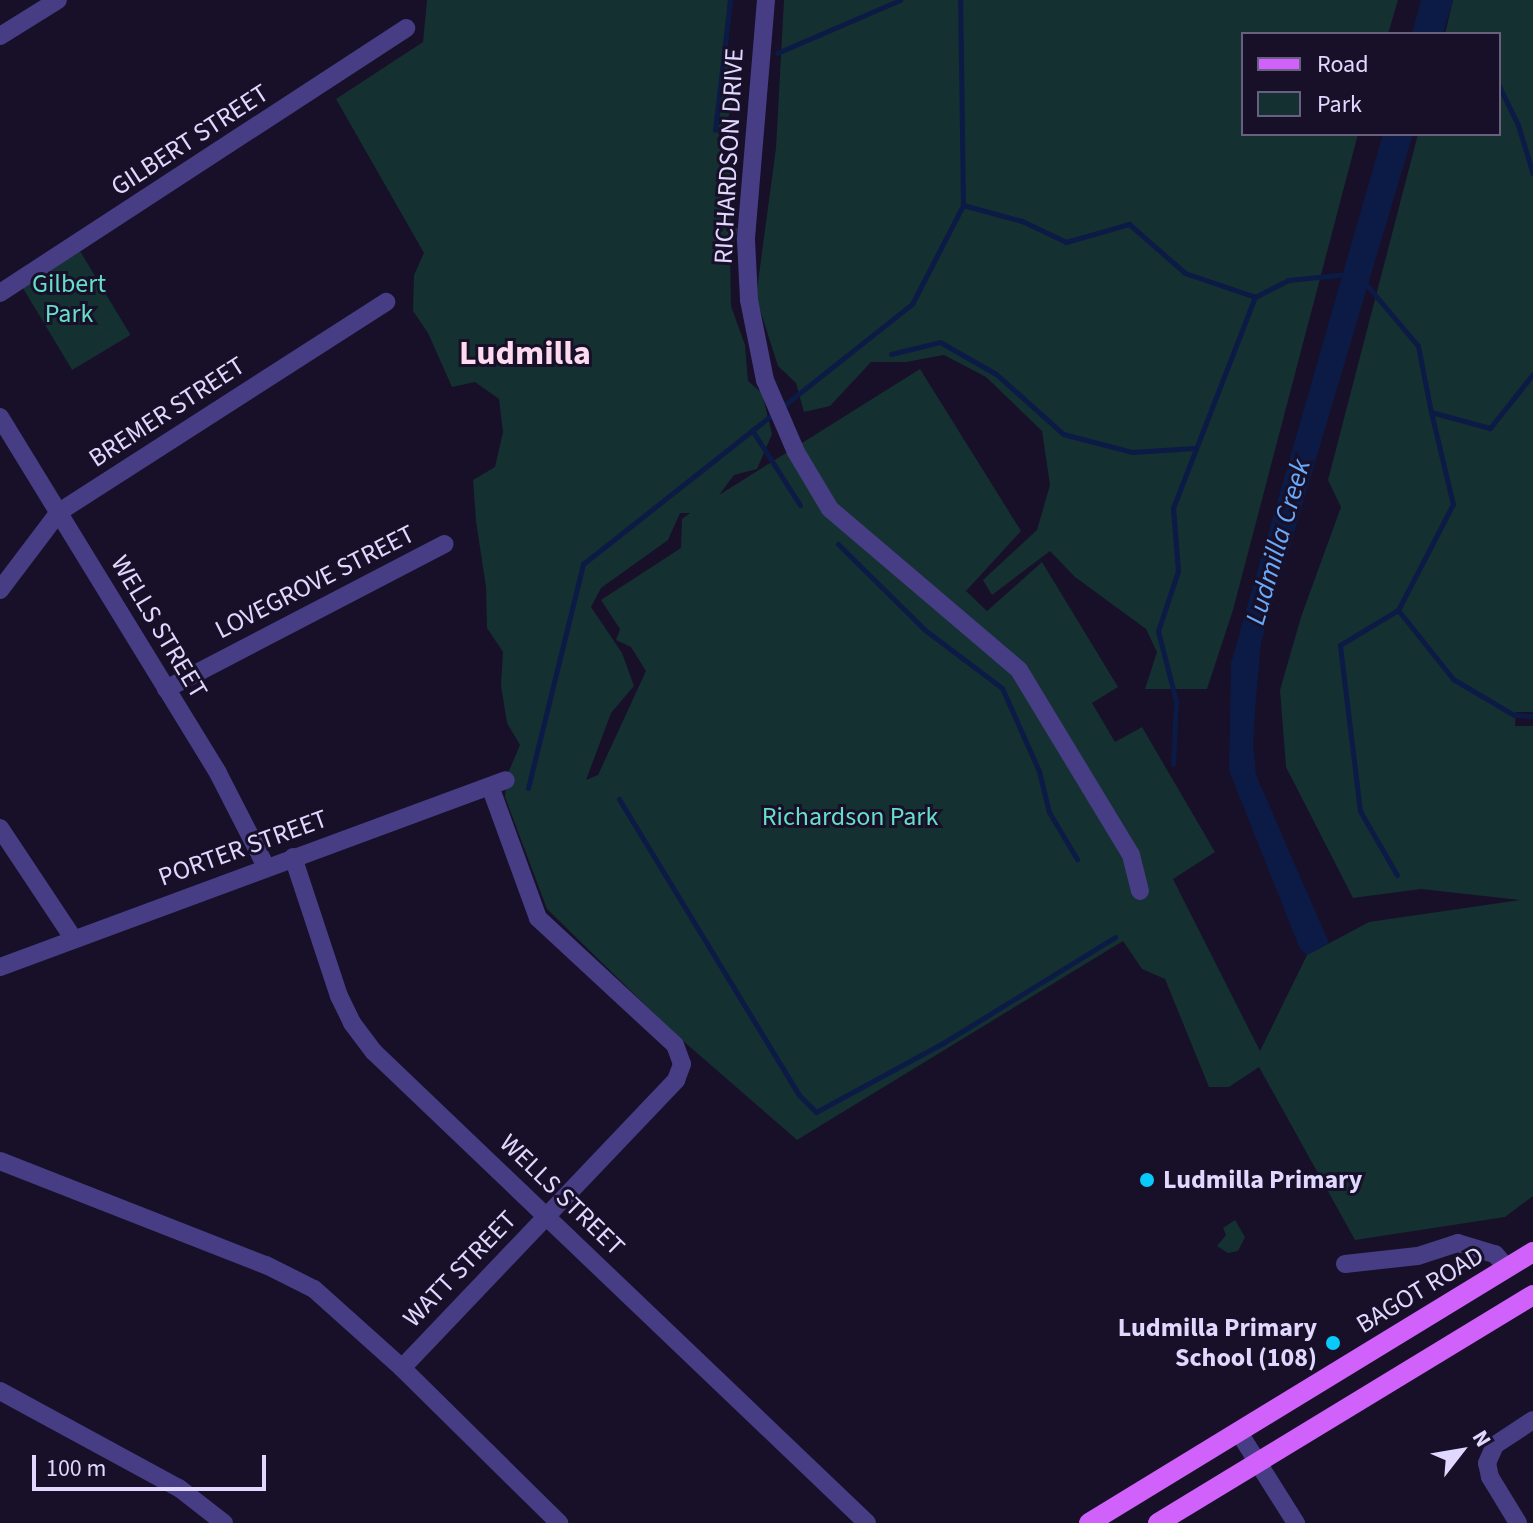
<!DOCTYPE html>
<html>
<head>
<meta charset="utf-8">
<style>
  body { margin:0 }
  #map { position:relative; width:1533px; height:1523px; overflow:hidden; background:#171028; font-family:"Source Sans 3",sans-serif }
  div>[style] { position:absolute }
  [style*='--x'] { left:calc(var(--x)*1px); top:calc(var(--y)*1px); width:calc(var(--w)*1px); rotate:calc(var(--a)*1deg) }
  .green>* { inset:0; background:#143031; transform-origin:0 0 }
  .water>* { inset:0; background:#0c1b45 }
  .stream>* { height:5px; margin:-2.5px; padding:0 2.5px; transform-origin:2.5px; border-radius:2.5px; background:#0c1b45 }
  .minor>* { height:18px; margin:-9px; padding:0 9px; transform-origin:9px; border-radius:9px; background:#463d85 }
  .major>* { height:20px; margin:-10px; padding:0 10px; transform-origin:10px; border-radius:10px; background:#d062fb }
  .dots>* { width:22px; height:22px; translate:-50% -50%; box-sizing:border-box; border:4px solid #171028; border-radius:50% }
  span { translate:-50% -50%; white-space:nowrap; text-align:center; line-height:1.15; -webkit-text-stroke:6px #171028; paint-order:stroke }
  .street-label { font-size:26px; color:#e0d8fe }
  .park-label { font-size:26px; color:#65deca }
  .poi-label { font-size:26px; color:#e0d8fe; font-weight:700 }
  .left { translate:0 -50%; text-align:left }
  .right { translate:-100% -50%; text-align:right }
  .water-label { font-size:28px; color:#69aafb; font-style:italic }
  .district-label { font-size:34px; color:#fedaee; font-weight:700 }
  .legend { position:absolute; left:1241px; top:32px; width:260px; height:104px; box-sizing:border-box; background:#171028; border:2px solid #67607e; margin:0; padding:10px 14px; list-style:none; font-size:24px; color:#e0d8fe }
  .legend li { display:flex; align-items:center; gap:16px; height:40px }
  .legend b { width:40px; border:2px solid #67607e }
  .north { position:absolute; left:1421px; top:1411px; width:80px; height:80px; -webkit-text-stroke:6px #171028; paint-order:stroke; rotate:59deg; font-size:22px; font-weight:700; line-height:32px; text-align:center; color:#e0d8fe }
  .north::after { content:''; display:block; margin:auto; width:28px; height:36px; background:#e0d8fe; clip-path:polygon(50% 0,100% 100%,50% 72%,0 100%) }
  .scale { position:absolute; left:32px; top:1455px; width:234px; height:36px; box-sizing:border-box; border:4px solid #e0d8fe; border-top:0; padding-left:10px; font-size:24px; line-height:28px; white-space:nowrap; color:#e0d8fe; -webkit-text-stroke:6px #171028; paint-order:stroke }
</style>
</head>
<body>
<div id="map">
  <div class="green">
    <div style="clip-path:polygon(evenodd,427px 0,728px 0,725px 43px,739px 57px,731px 111px,717px 140px,737px 155px,720px 203px,738px 230px,730px 252px,731px 306px,745px 345px,748px 381px,762px 393px,772px 434px,757px 469px,734px 475px,719px 495px,920px 369px,1021px 531px,966px 591px,987px 611px,1042px 562px,1118px 687px,1092px 703px,1115px 742px,1142px 727px,1215px 852px,1173px 879px,1260px 1051px,1307px 955px,1369px 922px,1520px 900px,1421px 889px,1353px 898px,1286px 767px,1280px 690px,1301px 617px,1341px 507px,1328px 480px,1418px 134px,1499px 134px,1499px 34px,1445px 34px,1453px 0,1533px 0,1533px 712px,1516px 712px,1515px 726px,1533px 726px,1533px 1196px,1505px 1217px,1355px 1240px,1259px 1067px,1229px 1087px,1209px 1087px,1165px 979px,1142px 969px,1123px 941px,797px 1140px,674px 1033px,547px 909px,505px 797px,506px 778px,520px 745px,507px 723px,501px 686px,503px 652px,487px 628px,486px 587px,476px 521px,473px 480px,495px 467px,503px 432px,499px 399px,475px 382px,452px 387px,428px 333px,413px 311px,414px 275px,424px 253px,336px 99px,423px 42px,427px 0,680px 513px,690px 513px,682px 519px,681px 548px,601px 600px,620px 629px,616px 640px,631px 647px,646px 671px,598px 775px,586px 780px,611px 713px,634px 686px,622px 653px,591px 607px,601px 588px,668px 540px,680px 513px)"></div>
    <div style="clip-path:polygon(784px 0,1398px 0,1388px 34px,1243px 34px,1243px 134px,1358px 134px,1233px 610px,1207px 689px,1145px 689px,1157px 652px,1146px 629px,1075px 577px,1050px 551px,992px 595px,983px 580px,1037px 530px,1050px 485px,1042px 431px,986px 377px,944px 355px,906px 362px,871px 362px,830px 406px,804px 412px,796px 383px,778px 366px,756px 297px,776px 148px)"></div>
    <div style="left:80px;top:251px;width:98px;height:68px;rotate:59deg"></div>
    <div style="clip-path:polygon(1235px 1220px,1245px 1237px,1238px 1251px,1228px 1253px,1217px 1246px,1226px 1235px,1223px 1228px)"></div>
  </div>
  <div class="water">
    <div style="clip-path:polygon(1421px 0,1453px 0,1443px 34px,1412px 34px)"></div>
    <div style="clip-path:polygon(1383px 134px,1413px 134px,1261px 643px,1256px 698px,1253px 743px,1256px 775px,1329px 943px,1307px 955px,1300px 949px,1229px 770px,1231px 663px)"></div>
  </div>
  <div class="stream">
    <div style="--x:777;--y:53;--w:134;--a:-23.3"></div>
    <div style="--x:1499;--y:86;--w:43;--a:64"></div>
    <div style="--x:1518;--y:125;--w:51;--a:73"></div>
    <div style="--x:715;--y:130;--w:131;--a:-83.4"></div>
    <div style="--x:963;--y:205;--w:61;--a:15.2"></div>
    <div style="--x:1022;--y:221;--w:49;--a:25.5"></div>
    <div style="--x:1066;--y:242;--w:66;--a:-15.9"></div>
    <div style="--x:1129;--y:224;--w:74;--a:41.2"></div>
    <div style="--x:1185;--y:273;--w:74;--a:18.9"></div>
    <div style="--x:1255;--y:297;--w:37;--a:-27"></div>
    <div style="--x:1288;--y:280;--w:60;--a:-5.7"></div>
    <div style="--x:1365;--y:283;--w:82;--a:49.9"></div>
    <div style="--x:1418;--y:346;--w:67;--a:78.9"></div>
    <div style="--x:1431;--y:412;--w:61;--a:15.2"></div>
    <div style="--x:1490;--y:428;--w:69;--a:-51.5"></div>
    <div style="--x:891;--y:354;--w:50;--a:-13.8"></div>
    <div style="--x:940;--y:342;--w:64;--a:29.7"></div>
    <div style="--x:996;--y:374;--w:90;--a:41.8"></div>
    <div style="--x:1063;--y:434;--w:71;--a:14.6"></div>
    <div style="--x:1132;--y:452;--w:62;--a:-3.7"></div>
    <div style="--x:782;--y:407;--w:166;--a:-38.4"></div>
    <div style="--x:912;--y:304;--w:111;--a:-62.7"></div>
    <div style="--x:963;--y:205;--w:205;--a:-90.8"></div>
    <div style="--x:1431;--y:412;--w:95;--a:76.6"></div>
    <div style="--x:1453;--y:504;--w:119;--a:117.4"></div>
    <div style="--x:1398;--y:610;--w:88;--a:51.4"></div>
    <div style="--x:1453;--y:679;--w:71;--a:30.5"></div>
    <div style="--x:1514;--y:715;--w:19;--a:3"></div>
    <div style="--x:752;--y:430;--w:89;--a:57.4"></div>
    <div style="--x:838;--y:544;--w:122;--a:44.7"></div>
    <div style="--x:925;--y:630;--w:96;--a:37"></div>
    <div style="--x:1002;--y:688;--w:91;--a:66"></div>
    <div style="--x:1039;--y:771;--w:42;--a:76.3"></div>
    <div style="--x:1049;--y:812;--w:55;--a:59.2"></div>
    <div style="--x:1173;--y:764;--w:63;--a:-87.3"></div>
    <div style="--x:1176;--y:701;--w:72;--a:-104.4"></div>
    <div style="--x:1158;--y:631;--w:63;--a:-71.6"></div>
    <div style="--x:1178;--y:571;--w:63;--a:-94.5"></div>
    <div style="--x:1173;--y:508;--w:226;--a:-68.8"></div>
    <div style="--x:528;--y:788;--w:231;--a:-76.2"></div>
    <div style="--x:583;--y:564;--w:243;--a:-38.3"></div>
    <div style="--x:619;--y:799;--w:346;--a:58.7"></div>
    <div style="--x:799;--y:1095;--w:24;--a:45"></div>
    <div style="--x:816;--y:1112;--w:145;--a:-28.5"></div>
    <div style="--x:943;--y:1043;--w:202;--a:-31.6"></div>
    <div style="--x:1397;--y:875;--w:74;--a:-120"></div>
    <div style="--x:1360;--y:811;--w:167;--a:-96.9"></div>
    <div style="--x:1340;--y:645;--w:68;--a:-31.1"></div>
  </div>
  <div class="minor">
    <div style="--x:766;--y:0;--w:241;--a:94.8"></div>
    <div style="--x:746;--y:240;--w:60;--a:87.1"></div>
    <div style="--x:749;--y:300;--w:82;--a:78.7"></div>
    <div style="--x:765;--y:380;--w:78;--a:66.7"></div>
    <div style="--x:796;--y:452;--w:66;--a:59.2"></div>
    <div style="--x:830;--y:509;--w:248;--a:40.4"></div>
    <div style="--x:1019;--y:670;--w:216;--a:58.8"></div>
    <div style="--x:1131;--y:855;--w:37;--a:76"></div>
    <div style="--x:0;--y:36;--w:68;--a:-31.8"></div>
    <div style="--x:0;--y:293;--w:485;--a:-33.1"></div>
    <div style="--x:0;--y:417;--w:417;--a:58.5"></div>
    <div style="--x:218;--y:773;--w:106;--a:62.9"></div>
    <div style="--x:0;--y:590;--w:98;--a:-52.9"></div>
    <div style="--x:59;--y:512;--w:389;--a:-32.7"></div>
    <div style="--x:166;--y:689;--w:314;--a:-27.5"></div>
    <div style="--x:0;--y:828;--w:132;--a:56.4"></div>
    <div style="--x:293;--y:857;--w:146;--a:71.7"></div>
    <div style="--x:339;--y:996;--w:30;--a:64"></div>
    <div style="--x:352;--y:1023;--w:36;--a:53"></div>
    <div style="--x:374;--y:1052;--w:682;--a:43.69"></div>
    <div style="--x:0;--y:967;--w:539;--a:-20.28"></div>
    <div style="--x:0;--y:1161;--w:286;--a:21.4"></div>
    <div style="--x:266;--y:1265;--w:54;--a:26.6"></div>
    <div style="--x:314;--y:1289;--w:118;--a:41.9"></div>
    <div style="--x:402;--y:1368;--w:221;--a:44.6"></div>
    <div style="--x:1345;--y:1264;--w:73;--a:-6.3"></div>
    <div style="--x:1418;--y:1256;--w:42;--a:-18"></div>
    <div style="--x:1458;--y:1243;--w:39;--a:17"></div>
    <div style="--x:1495;--y:1254;--w:18;--a:49"></div>
    <div style="--x:402;--y:1368;--w:398;--a:-46.4"></div>
    <div style="--x:676;--y:1080;--w:17;--a:-69"></div>
    <div style="--x:682;--y:1064;--w:20;--a:-110"></div>
    <div style="--x:675;--y:1045;--w:187;--a:-137.2"></div>
    <div style="--x:538;--y:918;--w:140;--a:-110"></div>
    <div style="--x:0;--y:1391;--w:204;--a:28.5"></div>
    <div style="--x:179;--y:1488;--w:57;--a:37.9"></div>
    <div style="--x:1238;--y:1431;--w:109;--a:57.8"></div>
    <div style="--x:1518;--y:1523;--w:54;--a:-121.3"></div>
    <div style="--x:1490;--y:1477;--w:14;--a:-102"></div>
    <div style="--x:1487;--y:1463;--w:20;--a:-66"></div>
    <div style="--x:1495;--y:1445;--w:45;--a:-33.3"></div>
  </div>
  <div class="major">
    <div style="--x:1089;--y:1523;--w:520;--a:-31.4"></div>
    <div style="--x:1158;--y:1523;--w:439;--a:-31.3"></div>
  </div>
  <div class="dots">
    <div style="left:1147px;top:1180px;background:#09cbf9"></div>
    <div style="left:1333px;top:1343px;background:#09cbf9"></div>
  </div>
  <div class="street-label">
    <span style="left:190px;top:140px;rotate:-33deg">GILBERT STREET</span>
    <span style="left:729px;top:156px;rotate:-87deg">RICHARDSON DRIVE</span>
    <span style="left:167px;top:412px;rotate:-33deg">BREMER STREET</span>
    <span style="left:315px;top:582px;rotate:-27deg">LOVEGROVE STREET</span>
    <span style="left:159px;top:627px;rotate:59deg">WELLS STREET</span>
    <span style="left:243px;top:848px;rotate:-20deg">PORTER STREET</span>
    <span style="left:562px;top:1195px;rotate:44deg">WELLS STREET</span>
    <span style="left:460px;top:1269px;rotate:-46deg">WATT STREET</span>
    <span style="left:1420px;top:1290px;rotate:-31deg">BAGOT ROAD</span>
  </div>
  <div class="park-label">
    <span style="left:69px;top:299px">Gilbert<br>Park</span>
    <span style="left:850px;top:817px">Richardson Park</span>
  </div>
  <div class="poi-label">
    <span class="left" style="left:1163px;top:1180px">Ludmilla Primary</span>
    <span class="right" style="left:1317px;top:1343px">Ludmilla Primary<br>School (108)</span>
  </div>
  <div class="water-label">
    <span style="left:1278px;top:542px;rotate:-74deg">Ludmilla Creek</span>
  </div>
  <div class="district-label">
    <span style="left:525px;top:354px">Ludmilla</span>
  </div>
  <ul class="legend">
  <li><b style="height:10px;background:#d062fb"></b>Road</li>
  <li><b style="height:22px;background:#143031"></b>Park</li>
  </ul>
  <div class="north">N</div>
  <div class="scale">100 m</div>
</div>
</body>
</html>
